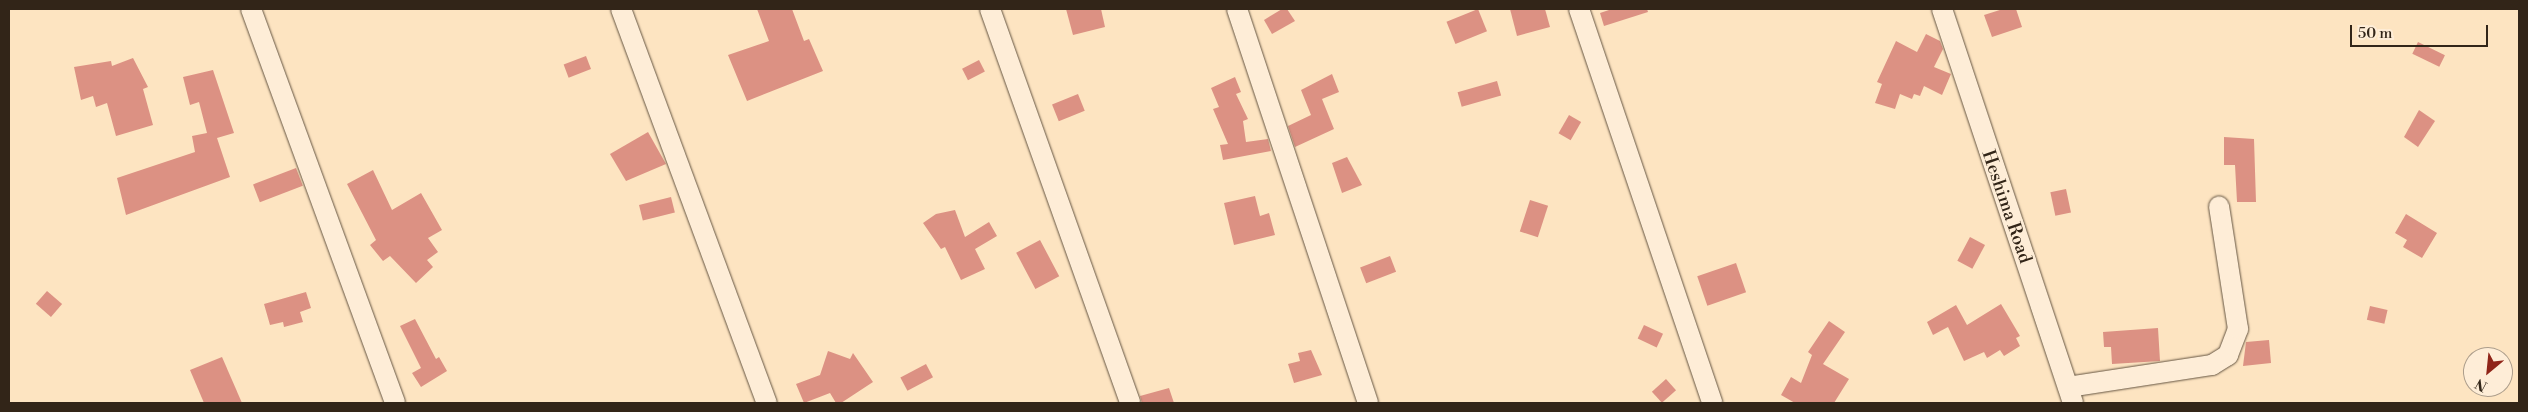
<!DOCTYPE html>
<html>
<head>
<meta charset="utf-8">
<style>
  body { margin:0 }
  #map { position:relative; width:2528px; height:412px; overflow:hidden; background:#fde4c1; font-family:"Libre Bodoni",serif }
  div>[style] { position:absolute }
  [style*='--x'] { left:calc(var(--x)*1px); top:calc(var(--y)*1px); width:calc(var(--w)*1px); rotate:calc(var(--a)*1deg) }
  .building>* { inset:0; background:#dc9183; transform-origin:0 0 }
  .roads { filter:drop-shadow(0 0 1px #655542) drop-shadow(0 0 1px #655542) }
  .minor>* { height:20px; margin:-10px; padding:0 10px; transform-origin:10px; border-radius:10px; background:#feedd7 }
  span { translate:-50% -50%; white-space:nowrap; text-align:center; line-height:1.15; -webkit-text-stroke:5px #feedd7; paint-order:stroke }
  .street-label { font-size:18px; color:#322518 }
  .frame { position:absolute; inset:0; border:10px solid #322518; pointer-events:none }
  .north { position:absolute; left:2463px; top:347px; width:50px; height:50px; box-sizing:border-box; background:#feedd7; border:1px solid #ac9d8b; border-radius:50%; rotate:208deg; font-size:14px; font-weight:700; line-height:20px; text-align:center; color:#322518 }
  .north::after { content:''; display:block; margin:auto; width:18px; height:22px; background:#8f2418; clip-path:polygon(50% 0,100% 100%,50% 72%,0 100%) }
  .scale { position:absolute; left:2350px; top:25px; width:138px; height:22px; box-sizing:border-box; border:2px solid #322518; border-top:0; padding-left:6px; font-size:15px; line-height:18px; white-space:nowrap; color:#322518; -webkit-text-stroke:4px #feedd7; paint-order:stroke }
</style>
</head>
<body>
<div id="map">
  <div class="building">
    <div style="clip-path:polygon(757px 9px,792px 9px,804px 41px,809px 39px,823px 71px,747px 101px,728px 55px,769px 41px)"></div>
    <div style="clip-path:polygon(1066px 9px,1101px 9px,1105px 27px,1073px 35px)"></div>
    <div style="clip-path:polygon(1282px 9px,1287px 9px,1295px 21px,1272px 34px,1264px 20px)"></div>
    <div style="left:1478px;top:9px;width:24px;height:34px;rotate:68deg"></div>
    <div style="clip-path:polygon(1510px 9px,1545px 9px,1550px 27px,1517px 36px)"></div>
    <div style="clip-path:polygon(1612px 9px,1647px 9px,1648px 12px,1604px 26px,1600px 13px)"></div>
    <div style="clip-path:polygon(2003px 9px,2016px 9px,2022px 27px,1992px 37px,1984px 15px)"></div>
    <div style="clip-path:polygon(1926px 34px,1940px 41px,1943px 49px,1934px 67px,1951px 74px,1942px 95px,1924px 86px,1920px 96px,1914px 94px,1912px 99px,1900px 94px,1895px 109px,1875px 103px,1882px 84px,1877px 82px,1896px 41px,1917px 52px)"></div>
    <div style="left:2418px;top:42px;width:30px;height:13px;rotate:26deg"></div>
    <div style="left:586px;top:56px;width:14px;height:24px;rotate:69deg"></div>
    <div style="clip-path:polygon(133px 58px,148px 87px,143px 89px,153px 125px,116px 136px,107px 103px,96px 107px,93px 96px,81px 100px,74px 67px,111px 61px,112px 66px)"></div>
    <div style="left:979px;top:60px;width:13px;height:19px;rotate:63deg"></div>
    <div style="clip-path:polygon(213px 70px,234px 133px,217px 138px,230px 177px,126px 215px,117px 178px,195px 152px,192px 136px,207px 133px,199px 102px,190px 105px,183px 77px)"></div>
    <div style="clip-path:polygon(1332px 74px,1339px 92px,1322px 99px,1334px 129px,1295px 147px,1288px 126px,1311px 115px,1301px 90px)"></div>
    <div style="clip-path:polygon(1235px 77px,1241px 92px,1236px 94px,1248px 119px,1243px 121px,1246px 142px,1268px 139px,1271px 151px,1223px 160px,1220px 145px,1228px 144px,1213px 109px,1219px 107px,1211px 88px)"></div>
    <div style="left:1497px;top:81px;width:15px;height:41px;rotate:74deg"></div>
    <div style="left:1078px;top:94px;width:18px;height:28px;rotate:68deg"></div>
    <div style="clip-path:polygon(2419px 110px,2435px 121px,2418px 147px,2404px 137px)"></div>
    <div style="left:1569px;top:115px;width:14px;height:21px;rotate:30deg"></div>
    <div style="clip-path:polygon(648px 132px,666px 164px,626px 181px,610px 154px)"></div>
    <div style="clip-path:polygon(2224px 137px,2254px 139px,2256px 202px,2237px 202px,2235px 165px,2224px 165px)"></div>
    <div style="clip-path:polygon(1347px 157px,1362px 185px,1342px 193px,1332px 163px)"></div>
    <div style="left:296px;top:168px;width:19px;height:46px;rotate:69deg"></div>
    <div style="clip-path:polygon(373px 170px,392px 210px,421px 193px,442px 230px,428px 238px,438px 252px,427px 260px,433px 267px,416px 283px,390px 256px,383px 261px,370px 245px,376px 240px,347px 184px)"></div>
    <div style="left:2066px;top:189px;width:24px;height:16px;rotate:78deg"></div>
    <div style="clip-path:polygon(1255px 196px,1260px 216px,1269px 213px,1275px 235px,1234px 245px,1224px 203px)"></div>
    <div style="left:671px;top:197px;width:16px;height:33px;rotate:76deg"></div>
    <div style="left:1530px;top:200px;width:19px;height:33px;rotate:18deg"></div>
    <div style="clip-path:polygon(955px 210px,965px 237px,989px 222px,997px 236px,975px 249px,985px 269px,961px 280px,945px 247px,941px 249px,923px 223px,936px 214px)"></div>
    <div style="clip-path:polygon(2406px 214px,2437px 233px,2422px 258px,2403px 247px,2407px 240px,2395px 233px)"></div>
    <div style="left:1970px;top:237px;width:17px;height:27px;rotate:28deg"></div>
    <div style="left:1040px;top:240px;width:41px;height:27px;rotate:62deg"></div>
    <div style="left:1390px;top:256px;width:17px;height:32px;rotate:69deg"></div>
    <div style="left:1736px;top:263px;width:31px;height:41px;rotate:71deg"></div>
    <div style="left:47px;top:291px;width:20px;height:17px;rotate:41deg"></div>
    <div style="clip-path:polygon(306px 292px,311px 308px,300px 312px,303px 322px,284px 327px,283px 322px,270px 325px,264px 304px)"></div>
    <div style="clip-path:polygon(2001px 304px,2020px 336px,2016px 338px,2020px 346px,2004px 356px,2000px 350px,1987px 358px,1984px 352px,1964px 361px,1948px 327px,1933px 335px,1927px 322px,1956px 305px,1967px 325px)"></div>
    <div style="left:2370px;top:306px;width:18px;height:14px;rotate:13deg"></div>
    <div style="clip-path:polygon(415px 319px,436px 359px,439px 357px,447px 371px,421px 387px,412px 373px,421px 368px,400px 326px)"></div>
    <div style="clip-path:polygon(1829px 321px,1845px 332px,1823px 364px,1849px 379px,1834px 403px,1795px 403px,1781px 395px,1791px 377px,1801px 383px,1812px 355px,1808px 352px)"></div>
    <div style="left:1644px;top:325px;width:21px;height:15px;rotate:25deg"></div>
    <div style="clip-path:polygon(2158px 328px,2160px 361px,2112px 364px,2111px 347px,2104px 347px,2103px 332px)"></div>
    <div style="clip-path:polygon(2269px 340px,2271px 363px,2243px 366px,2246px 342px)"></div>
    <div style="clip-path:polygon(1311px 350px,1322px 375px,1294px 383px,1288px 364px,1300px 361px,1298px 353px)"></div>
    <div style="clip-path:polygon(828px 351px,850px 359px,853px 353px,873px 382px,841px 403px,836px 403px,830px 393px,804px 403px,796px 384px,820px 375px)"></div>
    <div style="clip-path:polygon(222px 357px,242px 403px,204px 403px,190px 370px)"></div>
    <div style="left:926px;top:364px;width:15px;height:29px;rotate:62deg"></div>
    <div style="left:1666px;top:379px;width:15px;height:19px;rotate:48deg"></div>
    <div style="clip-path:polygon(1169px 388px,1174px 403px,1142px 403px,1140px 396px)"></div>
  </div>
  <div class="roads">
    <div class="minor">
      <div style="--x:251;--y:9;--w:419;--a:69.9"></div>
      <div style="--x:621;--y:9;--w:420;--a:69.7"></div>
      <div style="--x:990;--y:9;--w:418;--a:70.4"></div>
      <div style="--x:1237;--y:9;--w:415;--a:71.6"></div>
      <div style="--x:1579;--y:9;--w:416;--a:71.3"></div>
      <div style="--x:1942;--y:9;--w:415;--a:71.6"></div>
      <div style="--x:2068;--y:387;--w:146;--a:-8.7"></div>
      <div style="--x:2212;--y:365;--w:19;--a:-32"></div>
      <div style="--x:2228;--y:355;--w:28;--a:-69"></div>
      <div style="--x:2238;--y:329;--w:124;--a:-98.8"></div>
    </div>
  </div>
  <div class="street-label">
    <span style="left:2006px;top:207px;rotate:71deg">Heshima Road</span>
  </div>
  <div class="frame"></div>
  <div class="north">N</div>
  <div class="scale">50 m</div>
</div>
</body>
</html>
